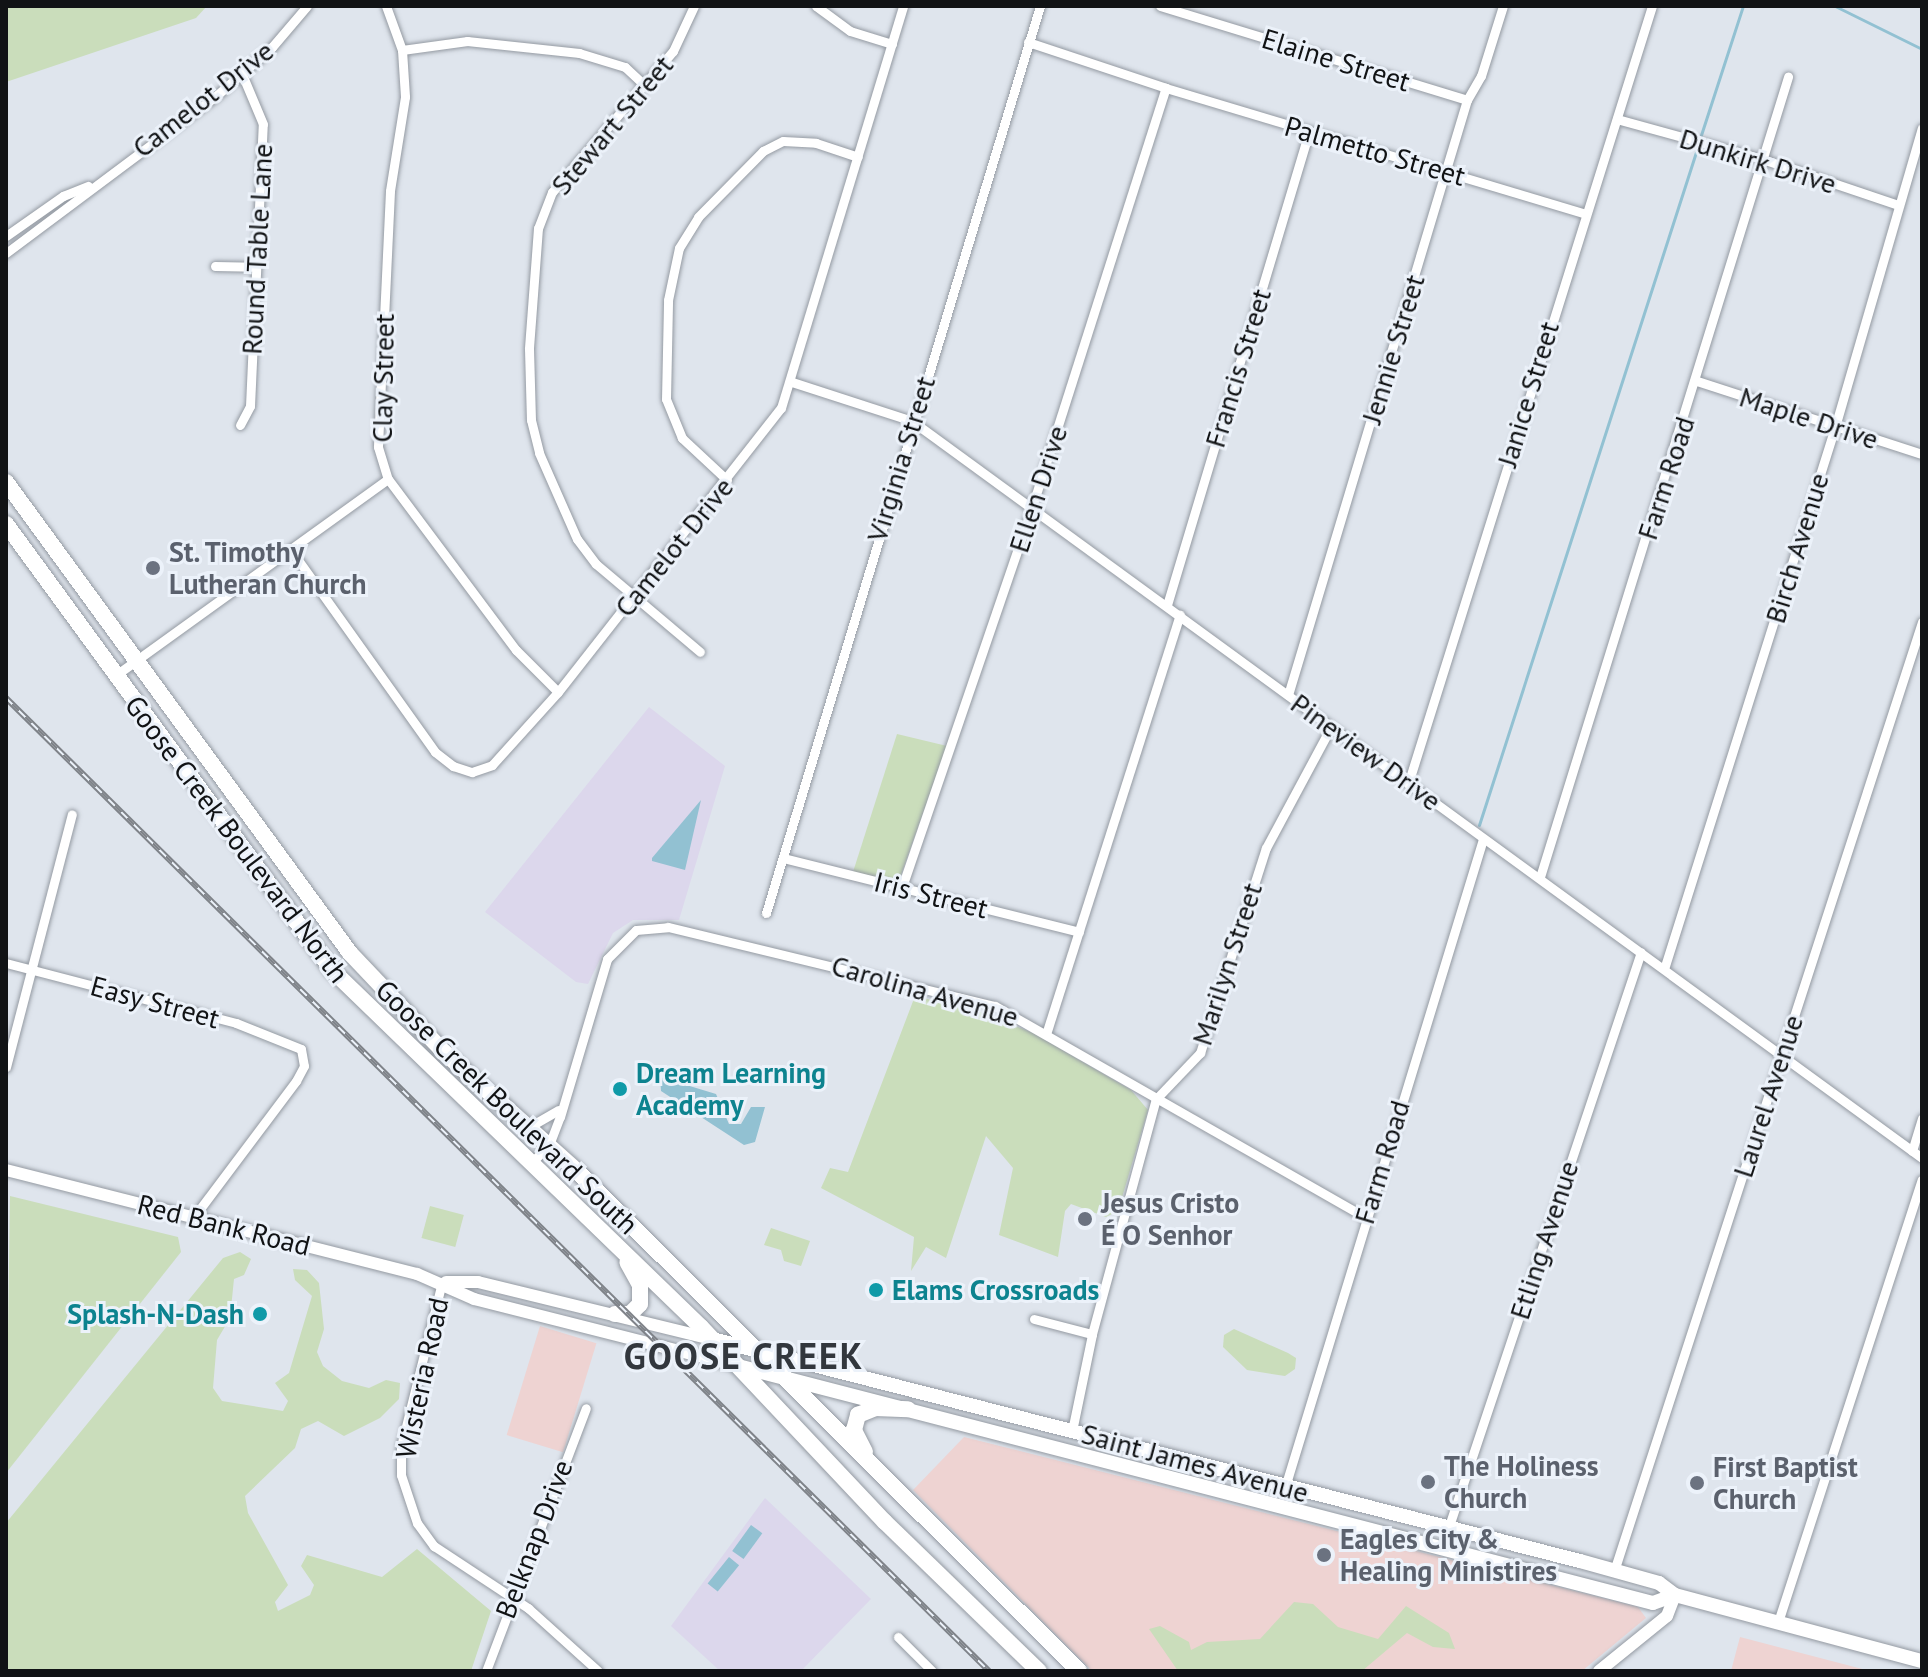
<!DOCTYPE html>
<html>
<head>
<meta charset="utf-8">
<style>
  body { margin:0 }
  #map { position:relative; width:1928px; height:1677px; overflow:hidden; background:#dfe5ed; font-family:"PT Sans",sans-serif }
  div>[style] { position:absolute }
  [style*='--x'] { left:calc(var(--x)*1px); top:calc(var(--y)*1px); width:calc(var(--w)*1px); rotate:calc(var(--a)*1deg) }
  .commercial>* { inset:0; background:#eed3d2; transform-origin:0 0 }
  .industrial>* { inset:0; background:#dcd7ec }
  .green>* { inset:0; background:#caddbb; transform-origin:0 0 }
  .water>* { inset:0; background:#92c1d2; transform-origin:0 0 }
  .stream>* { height:3px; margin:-1.5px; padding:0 1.5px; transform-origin:1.5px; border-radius:1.5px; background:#92c1d2 }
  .roads { filter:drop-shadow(0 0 2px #949aa2) drop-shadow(0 0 2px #949aa2) }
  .street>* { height:9px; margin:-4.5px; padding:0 4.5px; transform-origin:4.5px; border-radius:4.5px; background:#fff }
  .secondary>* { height:12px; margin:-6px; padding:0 6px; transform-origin:6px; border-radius:6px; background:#fff }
  .primary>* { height:14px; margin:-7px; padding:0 7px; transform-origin:7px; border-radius:7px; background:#fff }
  .highway>* { height:16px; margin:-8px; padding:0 8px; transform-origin:8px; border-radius:8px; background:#fff }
  .rail>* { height:6px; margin-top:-3px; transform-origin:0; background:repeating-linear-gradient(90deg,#ecf2fa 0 9px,#7f8389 0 18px); box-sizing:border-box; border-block:2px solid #7f8389 }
  .dots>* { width:22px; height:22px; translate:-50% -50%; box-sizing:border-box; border:4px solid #ecf2fa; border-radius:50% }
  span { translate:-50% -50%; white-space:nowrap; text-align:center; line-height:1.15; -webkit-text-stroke:6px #ecf2fa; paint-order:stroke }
  .street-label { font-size:28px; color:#111315 }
  .worship-label { font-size:28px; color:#5b616d; font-weight:700 }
  .left { translate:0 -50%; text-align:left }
  .culture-label { font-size:28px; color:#0d838f; font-weight:700 }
  .right { translate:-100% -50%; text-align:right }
  .district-label { font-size:36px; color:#32373d; font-weight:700; letter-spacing:2px }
  .frame { position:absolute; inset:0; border:8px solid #111315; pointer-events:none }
</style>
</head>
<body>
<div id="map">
  <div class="commercial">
    <div style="left:540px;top:1326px;width:59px;height:114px;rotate:17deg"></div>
    <div style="clip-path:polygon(964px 1437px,1638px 1607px,1646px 1618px,1582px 1671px,1092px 1671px,913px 1490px)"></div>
    <div style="clip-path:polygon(1740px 1637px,1870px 1671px,1731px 1671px)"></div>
  </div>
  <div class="industrial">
    <div style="clip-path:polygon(649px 707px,725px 766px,679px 920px,633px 920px,613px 933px,588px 984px,576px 982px,485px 912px)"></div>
    <div style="clip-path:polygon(765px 1498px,871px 1599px,801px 1671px,720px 1671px,671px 1626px)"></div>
  </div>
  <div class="green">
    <div style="clip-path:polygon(6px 6px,207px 6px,196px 18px,6px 82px)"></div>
    <div style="clip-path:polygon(897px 734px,947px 746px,898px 883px,853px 872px)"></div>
    <div style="clip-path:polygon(915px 996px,978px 1011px,1033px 1033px,1131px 1090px,1148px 1110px,1118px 1211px,1106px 1217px,1071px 1204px,1065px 1211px,1058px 1257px,999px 1235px,1013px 1168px,986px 1136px,946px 1258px,926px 1247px,911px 1271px,914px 1237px,821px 1188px,830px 1168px,848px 1172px)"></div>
    <div style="clip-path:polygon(10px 1196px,178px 1237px,181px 1252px,6px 1473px)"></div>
    <div style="left:430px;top:1206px;width:35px;height:33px;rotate:15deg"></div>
    <div style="clip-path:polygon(771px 1228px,810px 1241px,801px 1266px,784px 1261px,781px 1250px,764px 1245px)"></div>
    <div style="clip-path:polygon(240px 1252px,251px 1259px,244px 1275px,234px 1279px,230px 1318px,217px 1340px,213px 1388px,222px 1401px,283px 1411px,288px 1401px,275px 1383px,289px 1373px,312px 1296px,295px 1280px,293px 1269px,307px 1270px,319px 1283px,324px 1329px,317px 1352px,323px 1366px,342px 1381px,369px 1388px,386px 1380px,400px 1383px,399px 1399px,380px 1418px,344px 1436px,318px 1421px,301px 1429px,295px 1448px,245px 1496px,248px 1513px,288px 1585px,275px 1602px,278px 1611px,310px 1595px,314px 1585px,301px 1566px,307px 1555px,382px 1577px,417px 1549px,491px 1611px,471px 1671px,6px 1671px,6px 1523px,223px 1258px)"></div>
    <div style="clip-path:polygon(1234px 1329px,1288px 1353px,1296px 1358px,1295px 1369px,1285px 1376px,1247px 1370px,1223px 1347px,1224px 1335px)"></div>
    <div style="clip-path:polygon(1294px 1602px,1313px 1604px,1338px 1627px,1378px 1639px,1406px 1606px,1449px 1633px,1455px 1649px,1433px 1647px,1407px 1633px,1362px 1671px,1178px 1671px,1149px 1629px,1160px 1626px,1189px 1642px,1191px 1650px,1207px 1642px,1260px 1639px)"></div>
  </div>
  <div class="water">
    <div style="clip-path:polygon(701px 800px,685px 870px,652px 861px,652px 858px)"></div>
    <div style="clip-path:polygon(660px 1077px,716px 1094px,729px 1124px,741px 1124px,751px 1107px,765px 1107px,755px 1142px,744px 1145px,661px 1091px)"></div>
    <div style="left:751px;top:1525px;width:14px;height:32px;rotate:36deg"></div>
    <div style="left:729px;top:1557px;width:13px;height:34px;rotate:39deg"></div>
  </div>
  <div class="stream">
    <div style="--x:1835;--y:6;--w:97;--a:26.3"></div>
    <div style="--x:1701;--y:135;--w:136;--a:-72"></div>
    <div style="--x:1479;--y:825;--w:710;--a:-72.13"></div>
  </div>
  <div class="roads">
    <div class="street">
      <div style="--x:386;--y:6;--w:47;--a:70"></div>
      <div style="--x:402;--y:50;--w:47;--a:86.3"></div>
      <div style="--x:405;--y:97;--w:95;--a:99.1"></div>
      <div style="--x:390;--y:191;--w:256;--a:92.7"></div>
      <div style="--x:378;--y:447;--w:34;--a:73"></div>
      <div style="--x:388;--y:479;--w:214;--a:53.2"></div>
      <div style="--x:516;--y:650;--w:59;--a:45"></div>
      <div style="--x:694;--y:6;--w:50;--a:115"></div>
      <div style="--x:673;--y:51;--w:186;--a:130.6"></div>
      <div style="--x:552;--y:192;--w:39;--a:111"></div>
      <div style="--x:538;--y:228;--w:121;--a:94.3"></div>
      <div style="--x:529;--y:349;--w:71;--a:88.4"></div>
      <div style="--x:531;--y:420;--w:34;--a:76"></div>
      <div style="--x:539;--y:453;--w:94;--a:66.2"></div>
      <div style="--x:577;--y:539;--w:31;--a:53"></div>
      <div style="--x:596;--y:564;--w:136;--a:40.2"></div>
      <div style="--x:816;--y:6;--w:42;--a:36.3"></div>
      <div style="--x:850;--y:31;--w:44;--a:17.2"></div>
      <div style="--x:1160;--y:6;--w:321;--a:17"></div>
      <div style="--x:1028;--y:42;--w:145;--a:18.4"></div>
      <div style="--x:1166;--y:88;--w:435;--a:16.7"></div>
      <div style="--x:402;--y:50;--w:66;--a:-7.9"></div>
      <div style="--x:467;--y:41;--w:113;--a:6.1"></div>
      <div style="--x:579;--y:53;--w:48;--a:16.9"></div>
      <div style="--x:625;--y:67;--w:26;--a:43"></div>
      <div style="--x:1617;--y:119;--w:150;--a:15.4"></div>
      <div style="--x:1762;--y:159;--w:144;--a:18.7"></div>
      <div style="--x:6;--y:236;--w:70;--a:-35.1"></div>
      <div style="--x:63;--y:196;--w:27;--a:-22"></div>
      <div style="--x:6;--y:253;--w:264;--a:-36.8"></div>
      <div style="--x:217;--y:95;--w:73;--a:-41.1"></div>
      <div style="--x:272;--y:47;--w:54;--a:-49.5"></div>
      <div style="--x:215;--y:266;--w:39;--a:1"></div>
      <div style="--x:1697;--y:381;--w:237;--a:18"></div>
      <div style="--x:792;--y:382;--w:126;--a:18"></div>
      <div style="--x:912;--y:421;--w:1250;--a:36.12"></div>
      <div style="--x:240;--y:425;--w:21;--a:-62"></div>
      <div style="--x:250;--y:406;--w:282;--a:-87.4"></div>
      <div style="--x:263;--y:124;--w:54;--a:-112.8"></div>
      <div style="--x:727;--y:480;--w:62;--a:-137"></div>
      <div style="--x:682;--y:438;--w:42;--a:-112.3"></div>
      <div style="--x:666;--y:399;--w:99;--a:-88.8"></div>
      <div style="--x:668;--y:300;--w:53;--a:-78.1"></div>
      <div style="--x:679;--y:248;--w:36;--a:-58"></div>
      <div style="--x:698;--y:217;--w:93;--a:-45.4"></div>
      <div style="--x:763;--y:151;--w:22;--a:-27"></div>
      <div style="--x:783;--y:141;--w:33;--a:3"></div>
      <div style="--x:816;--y:143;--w:44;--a:18.4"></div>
      <div style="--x:291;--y:550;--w:248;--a:54.5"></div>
      <div style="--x:435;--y:752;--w:23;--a:38"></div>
      <div style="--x:453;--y:766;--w:20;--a:18"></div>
      <div style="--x:472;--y:772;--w:21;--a:-19"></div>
      <div style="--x:492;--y:765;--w:98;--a:-47.9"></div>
      <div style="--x:558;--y:692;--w:361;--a:-51.9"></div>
      <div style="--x:781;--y:408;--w:420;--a:-73.1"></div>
      <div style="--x:1167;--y:605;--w:495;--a:-73.3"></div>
      <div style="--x:116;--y:675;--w:335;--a:-35.8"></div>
      <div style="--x:1288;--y:695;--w:621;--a:-73.26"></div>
      <div style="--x:1467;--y:100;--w:28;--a:-60"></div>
      <div style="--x:1481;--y:76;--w:73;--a:-72.6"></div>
      <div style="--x:1408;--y:784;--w:815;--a:-72.59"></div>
      <div style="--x:783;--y:858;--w:305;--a:14"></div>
      <div style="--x:1540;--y:877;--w:838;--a:-72.78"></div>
      <div style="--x:902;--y:887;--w:398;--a:-71.1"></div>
      <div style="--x:1031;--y:510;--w:443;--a:-72.3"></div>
      <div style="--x:766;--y:913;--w:947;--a:-73.19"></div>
      <div style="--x:6;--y:963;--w:238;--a:14.6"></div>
      <div style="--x:236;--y:1023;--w:70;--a:21.8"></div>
      <div style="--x:301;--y:1049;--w:17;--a:80"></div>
      <div style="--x:304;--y:1066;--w:17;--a:118"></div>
      <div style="--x:296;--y:1081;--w:170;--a:126.9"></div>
      <div style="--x:1665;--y:966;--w:565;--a:-72.49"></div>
      <div style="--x:1835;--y:427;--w:311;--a:-73.8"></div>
      <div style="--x:1047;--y:1031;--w:437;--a:-72.3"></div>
      <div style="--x:6;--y:1067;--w:261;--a:-75.4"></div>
      <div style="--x:529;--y:1127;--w:34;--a:-30"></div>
      <div style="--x:1912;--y:1151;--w:34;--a:-73"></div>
      <div style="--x:531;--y:1163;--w:25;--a:-45"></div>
      <div style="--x:549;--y:1145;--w:30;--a:-69"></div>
      <div style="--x:560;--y:1117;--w:165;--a:-73.4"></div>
      <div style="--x:607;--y:959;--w:41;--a:-45"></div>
      <div style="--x:636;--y:930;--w:32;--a:-5"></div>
      <div style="--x:668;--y:927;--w:336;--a:13.6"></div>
      <div style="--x:995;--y:1006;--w:426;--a:29.7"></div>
      <div style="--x:442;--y:1282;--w:170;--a:104"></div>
      <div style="--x:401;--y:1447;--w:28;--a:90"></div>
      <div style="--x:401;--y:1475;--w:51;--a:71.6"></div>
      <div style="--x:417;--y:1523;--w:29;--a:54"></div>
      <div style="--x:434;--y:1546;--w:113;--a:33.4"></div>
      <div style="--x:528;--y:1608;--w:94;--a:42"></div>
      <div style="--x:1034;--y:1319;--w:60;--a:14.5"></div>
      <div style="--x:1072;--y:1431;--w:99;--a:-78.3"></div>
      <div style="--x:1092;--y:1334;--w:244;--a:-74.8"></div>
      <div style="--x:1156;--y:1099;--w:64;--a:-46.3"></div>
      <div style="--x:1200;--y:1053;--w:215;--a:-72.2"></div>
      <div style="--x:1266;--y:848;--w:137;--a:-61.8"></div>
      <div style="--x:1285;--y:1487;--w:678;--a:-73.01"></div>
      <div style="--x:1448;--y:1529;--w:608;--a:-71.51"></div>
      <div style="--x:1614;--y:1571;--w:998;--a:-72.02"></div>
      <div style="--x:1778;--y:1622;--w:465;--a:-72"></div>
      <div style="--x:898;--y:1637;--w:48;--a:45"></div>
      <div style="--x:486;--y:1671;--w:281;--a:-69.2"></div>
    </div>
    <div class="secondary">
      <div style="--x:6;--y:1170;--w:424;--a:14.2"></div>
      <div style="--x:417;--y:1274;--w:62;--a:23.7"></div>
      <div style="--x:474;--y:1299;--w:269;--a:14.2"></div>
      <div style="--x:446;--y:1282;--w:32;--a:0"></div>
      <div style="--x:478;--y:1282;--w:241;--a:13.7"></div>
      <div style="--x:1599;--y:1671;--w:87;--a:-39"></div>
      <div style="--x:1667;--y:1616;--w:22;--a:-69"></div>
    </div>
    <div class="primary">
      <div style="--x:712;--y:1339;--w:896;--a:14.35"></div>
      <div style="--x:1580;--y:1561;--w:82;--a:15.6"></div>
      <div style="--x:1659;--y:1583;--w:20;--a:37"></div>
      <div style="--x:1675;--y:1595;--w:256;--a:15"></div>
      <div style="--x:738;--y:1366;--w:945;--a:14.52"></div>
      <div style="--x:1653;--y:1603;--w:23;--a:-20"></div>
    </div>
    <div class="highway">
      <div style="--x:6;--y:482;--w:583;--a:53.86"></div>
      <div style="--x:350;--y:953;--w:138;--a:46.5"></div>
      <div style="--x:445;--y:1053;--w:178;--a:41.8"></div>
      <div style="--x:578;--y:1172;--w:707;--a:44.89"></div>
      <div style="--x:6;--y:524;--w:552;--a:53.84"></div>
      <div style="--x:332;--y:970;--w:513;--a:44.05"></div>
      <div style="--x:701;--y:1327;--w:268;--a:46.7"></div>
      <div style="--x:885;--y:1522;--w:214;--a:44.1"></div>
      <div style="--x:615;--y:1314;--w:15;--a:0"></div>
      <div style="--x:630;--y:1314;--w:14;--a:-45"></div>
      <div style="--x:640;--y:1304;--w:19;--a:-90"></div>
      <div style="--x:640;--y:1285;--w:26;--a:-119"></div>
      <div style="--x:865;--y:1452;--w:25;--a:-117"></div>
      <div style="--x:854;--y:1430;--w:16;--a:-75"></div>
      <div style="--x:858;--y:1415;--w:18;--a:-22"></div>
      <div style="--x:875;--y:1408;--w:33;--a:2"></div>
    </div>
  </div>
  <div class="rail">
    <div style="--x:6;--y:698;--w:1383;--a:44.71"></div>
  </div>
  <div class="dots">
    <div style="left:153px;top:568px;background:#6b7280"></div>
    <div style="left:620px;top:1089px;background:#0f9aa8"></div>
    <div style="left:1085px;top:1219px;background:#6b7280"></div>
    <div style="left:876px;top:1290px;background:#0f9aa8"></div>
    <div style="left:260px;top:1314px;background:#0f9aa8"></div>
    <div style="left:1428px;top:1482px;background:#6b7280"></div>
    <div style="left:1697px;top:1483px;background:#6b7280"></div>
    <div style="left:1324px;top:1555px;background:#6b7280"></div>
  </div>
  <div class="street-label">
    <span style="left:1336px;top:60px;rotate:17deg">Elaine Street</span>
    <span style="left:203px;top:99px;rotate:-38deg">Camelot Drive</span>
    <span style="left:612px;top:125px;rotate:-50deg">Stewart Street</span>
    <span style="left:1375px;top:151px;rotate:16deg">Palmetto Street</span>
    <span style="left:1758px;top:161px;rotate:17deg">Dunkirk Drive</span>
    <span style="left:257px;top:249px;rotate:-87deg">Round Table Lane</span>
    <span style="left:1393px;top:349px;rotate:-73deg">Jennie Street</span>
    <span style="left:1238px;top:368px;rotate:-73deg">Francis Street</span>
    <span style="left:383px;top:378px;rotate:-89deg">Clay Street</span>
    <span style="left:1528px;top:394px;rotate:-73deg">Janice Street</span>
    <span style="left:1809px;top:418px;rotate:18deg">Maple Drive</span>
    <span style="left:901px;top:459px;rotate:-73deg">Virginia Street</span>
    <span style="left:1666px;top:478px;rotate:-72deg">Farm Road</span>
    <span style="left:1038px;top:489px;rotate:-72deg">Ellen Drive</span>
    <span style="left:674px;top:547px;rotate:-51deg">Camelot Drive</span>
    <span style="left:1797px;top:548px;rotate:-73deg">Birch Avenue</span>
    <span style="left:1366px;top:752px;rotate:36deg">Pineview Drive</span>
    <span style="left:237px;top:839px;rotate:53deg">Goose Creek Boulevard North</span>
    <span style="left:931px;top:895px;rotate:14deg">Iris Street</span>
    <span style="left:1227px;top:964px;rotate:-72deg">Marilyn Street</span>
    <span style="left:925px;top:991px;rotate:16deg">Carolina Avenue</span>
    <span style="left:155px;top:1002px;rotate:15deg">Easy Street</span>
    <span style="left:1768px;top:1096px;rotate:-72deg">Laurel Avenue</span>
    <span style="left:507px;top:1107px;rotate:44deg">Goose Creek Boulevard South</span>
    <span style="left:1382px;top:1162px;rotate:-73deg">Farm Road</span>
    <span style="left:224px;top:1225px;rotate:14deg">Red Bank Road</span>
    <span style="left:1544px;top:1240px;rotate:-72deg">Etling Avenue</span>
    <span style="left:422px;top:1378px;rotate:-78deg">Wisteria Road</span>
    <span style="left:1195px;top:1463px;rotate:15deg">Saint James Avenue</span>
    <span style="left:534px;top:1539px;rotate:-69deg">Belknap Drive</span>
  </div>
  <div class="worship-label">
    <span class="left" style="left:169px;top:568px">St. Timothy<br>Lutheran Church</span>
    <span class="left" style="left:1101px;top:1219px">Jesus Cristo<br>É O Senhor</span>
    <span class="left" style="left:1444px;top:1482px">The Holiness<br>Church</span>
    <span class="left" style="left:1713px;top:1483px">First Baptist<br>Church</span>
    <span class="left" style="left:1340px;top:1555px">Eagles City &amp;<br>Healing Ministires</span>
  </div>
  <div class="culture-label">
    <span class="left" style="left:636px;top:1089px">Dream Learning<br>Academy</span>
    <span class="left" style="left:892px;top:1290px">Elams Crossroads</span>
    <span class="right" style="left:244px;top:1314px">Splash-N-Dash</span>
  </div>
  <div class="district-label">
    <span style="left:744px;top:1356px">GOOSE CREEK</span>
  </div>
  <div class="frame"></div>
</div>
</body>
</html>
